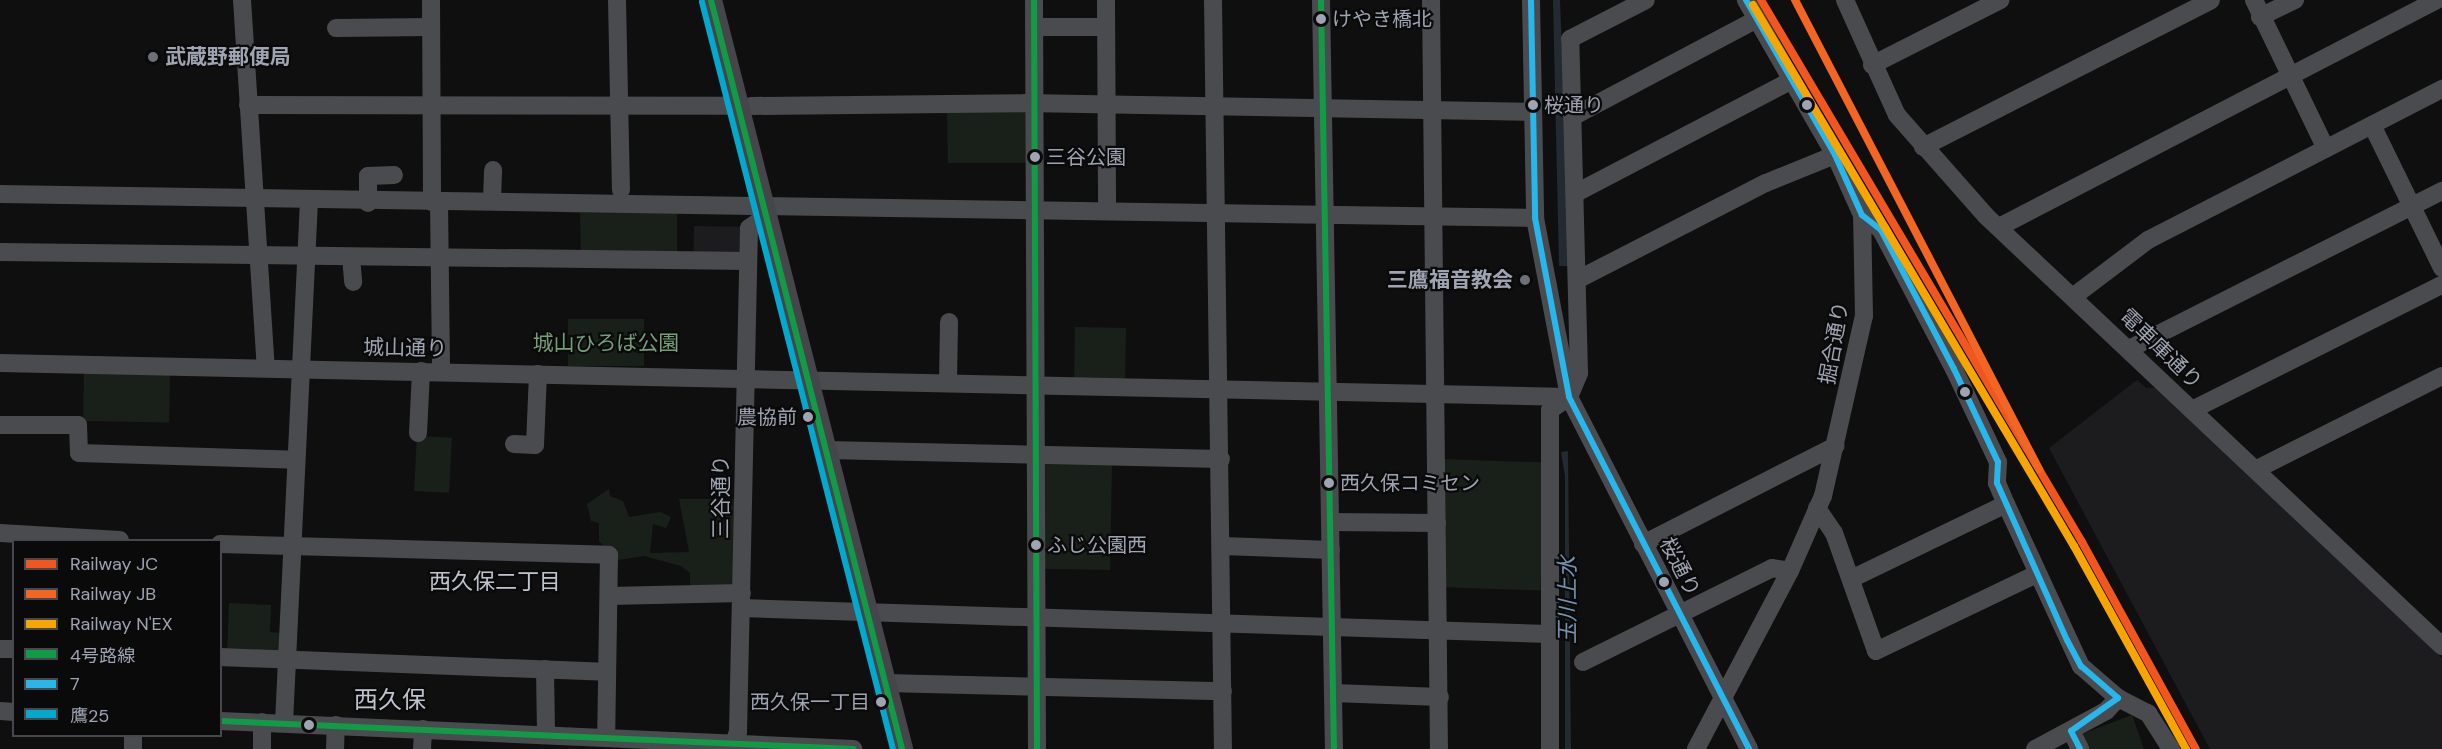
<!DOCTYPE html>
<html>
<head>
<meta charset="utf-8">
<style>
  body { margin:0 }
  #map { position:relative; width:2442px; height:749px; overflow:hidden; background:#0f0f10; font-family:"DM Sans","Noto Sans JP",sans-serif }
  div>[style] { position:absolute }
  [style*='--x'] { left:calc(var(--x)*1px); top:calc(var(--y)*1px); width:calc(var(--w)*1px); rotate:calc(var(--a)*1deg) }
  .built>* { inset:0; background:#1c1c1e; transform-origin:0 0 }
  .green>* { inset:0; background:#19201a; transform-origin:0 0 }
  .water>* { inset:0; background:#232a31 }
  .minor>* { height:18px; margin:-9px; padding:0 9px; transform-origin:9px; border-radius:9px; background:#4a4b4f }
  .major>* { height:22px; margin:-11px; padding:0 11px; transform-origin:11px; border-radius:11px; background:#46464a }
  .bus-1>* { height:6px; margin:-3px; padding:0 3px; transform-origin:3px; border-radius:3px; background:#129b47 }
  .bus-2>* { height:6px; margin:-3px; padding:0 3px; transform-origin:3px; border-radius:3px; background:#28b7ed }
  .bus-3>* { height:6px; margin:-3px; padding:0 3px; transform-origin:3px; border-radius:3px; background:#00a9ce }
  .rail-1>* { height:8px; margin:-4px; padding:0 4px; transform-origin:4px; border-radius:4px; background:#f15620 }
  .rail-2>* { height:8px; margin:-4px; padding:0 4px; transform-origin:4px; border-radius:4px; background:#f26522 }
  .rail-3>* { height:8px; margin:-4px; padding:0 4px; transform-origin:4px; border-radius:4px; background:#f7a600 }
  .dots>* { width:16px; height:16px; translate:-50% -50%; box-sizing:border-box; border:3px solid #0a0a0b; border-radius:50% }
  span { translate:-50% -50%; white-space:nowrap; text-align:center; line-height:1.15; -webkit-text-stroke:4.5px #0a0a0b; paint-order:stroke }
  .bus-label { font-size:20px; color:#9fa4b2 }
  .left { translate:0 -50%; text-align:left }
  .right { translate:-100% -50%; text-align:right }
  .poi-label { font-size:21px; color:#9fa4b2; font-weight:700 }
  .park-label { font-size:21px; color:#759e79 }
  .street-label { font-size:21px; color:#9fa4b2 }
  .neighbourhood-label { font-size:22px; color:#c0c4ce }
  .water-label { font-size:22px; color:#7492af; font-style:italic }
  .quarter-label { font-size:24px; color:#c0c4ce }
  .legend { position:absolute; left:12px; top:539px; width:210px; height:198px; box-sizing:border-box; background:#0a0a0b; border:2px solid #46484e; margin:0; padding:8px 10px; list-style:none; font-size:18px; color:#9fa4b2 }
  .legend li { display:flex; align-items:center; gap:12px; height:30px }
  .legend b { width:30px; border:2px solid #46484e }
</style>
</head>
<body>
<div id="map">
  <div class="built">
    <div style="left:694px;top:226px;width:46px;height:31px;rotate:1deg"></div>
    <div style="clip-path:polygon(2137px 380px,2146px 388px,2161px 387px,2442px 658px,2442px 749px,2210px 749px,2049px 448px)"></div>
  </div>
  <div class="green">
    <div style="clip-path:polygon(1024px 107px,1029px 114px,1030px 163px,948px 163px,947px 108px)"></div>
    <div style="clip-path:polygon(677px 205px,677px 257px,581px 255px,580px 213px,555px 212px)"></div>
    <div style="left:568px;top:319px;width:76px;height:47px"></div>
    <div style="left:1075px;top:327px;width:51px;height:51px;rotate:1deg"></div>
    <div style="left:84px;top:371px;width:86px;height:50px;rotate:1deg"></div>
    <div style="left:417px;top:436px;width:35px;height:55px;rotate:3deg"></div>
    <div style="left:1442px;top:459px;width:103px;height:128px;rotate:2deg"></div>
    <div style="left:1112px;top:461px;width:109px;height:68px;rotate:91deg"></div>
    <div style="clip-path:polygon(609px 489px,610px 496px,623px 501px,629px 517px,660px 512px,671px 517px,666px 528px,653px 524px,650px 553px,689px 552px,679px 499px,733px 499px,740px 511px,735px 590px,690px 590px,690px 573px,681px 566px,644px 556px,618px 560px,599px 541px,599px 523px,591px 521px,587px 504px)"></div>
    <div style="clip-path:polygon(229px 603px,271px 605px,270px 632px,284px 633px,283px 653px,227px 654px)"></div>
    <div style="clip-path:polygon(2132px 715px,2144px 749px,2087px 749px,2082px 734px)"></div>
  </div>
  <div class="water">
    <div style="clip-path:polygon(1553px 0,1560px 0,1570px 266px,1559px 266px)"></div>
    <div style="clip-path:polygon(1568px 451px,1571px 749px,1565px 749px,1565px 476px,1561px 452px)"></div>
  </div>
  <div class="minor">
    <div style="--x:242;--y:0;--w:369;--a:86.3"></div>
    <div style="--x:431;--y:0;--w:202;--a:89.7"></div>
    <div style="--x:617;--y:0;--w:190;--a:88.8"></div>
    <div style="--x:1034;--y:0;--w:749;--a:89.77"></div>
    <div style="--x:1106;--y:0;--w:211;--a:89.7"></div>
    <div style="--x:1213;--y:0;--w:749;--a:89.24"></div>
    <div style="--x:1321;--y:0;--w:749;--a:89.01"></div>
    <div style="--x:1431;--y:0;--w:749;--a:89.39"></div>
    <div style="--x:1531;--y:0;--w:218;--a:88.9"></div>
    <div style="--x:1535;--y:218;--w:182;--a:79.2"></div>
    <div style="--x:1569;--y:397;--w:395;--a:62.9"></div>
    <div style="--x:1845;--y:0;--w:126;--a:65.7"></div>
    <div style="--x:1897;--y:115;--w:135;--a:48.6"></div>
    <div style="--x:1986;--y:216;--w:627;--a:43.32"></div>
    <div style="--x:2254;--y:0;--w:165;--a:64.2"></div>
    <div style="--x:2260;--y:17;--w:39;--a:-26"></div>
    <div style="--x:1034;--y:27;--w:72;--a:0"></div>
    <div style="--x:336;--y:28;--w:95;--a:-0.6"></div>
    <div style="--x:1872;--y:65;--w:144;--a:-26.9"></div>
    <div style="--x:248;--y:105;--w:491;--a:0.1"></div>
    <div style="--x:751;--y:106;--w:274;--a:-0.6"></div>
    <div style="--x:1025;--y:103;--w:508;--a:1.01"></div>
    <div style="--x:1574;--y:116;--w:207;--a:-27.9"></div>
    <div style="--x:2372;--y:125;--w:159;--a:63.9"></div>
    <div style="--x:1923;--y:147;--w:323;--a:-27"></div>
    <div style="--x:1576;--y:193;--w:244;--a:-27.6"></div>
    <div style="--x:0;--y:194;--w:753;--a:0.91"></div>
    <div style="--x:492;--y:201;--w:31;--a:-88"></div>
    <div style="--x:439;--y:202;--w:170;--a:89.3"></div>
    <div style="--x:368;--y:203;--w:27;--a:-90"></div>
    <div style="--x:368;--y:176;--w:26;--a:-2"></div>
    <div style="--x:763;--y:206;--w:772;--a:0.89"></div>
    <div style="--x:1862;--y:215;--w:24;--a:38"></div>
    <div style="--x:1881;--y:230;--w:157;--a:62.3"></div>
    <div style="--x:1954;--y:369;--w:103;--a:64.7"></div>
    <div style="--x:1998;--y:462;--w:21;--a:93"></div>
    <div style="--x:1997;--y:483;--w:23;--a:67"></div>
    <div style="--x:2006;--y:504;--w:179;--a:65.2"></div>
    <div style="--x:2081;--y:666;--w:49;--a:40.9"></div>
    <div style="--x:2118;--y:698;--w:34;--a:27"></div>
    <div style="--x:2148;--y:713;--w:43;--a:57.4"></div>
    <div style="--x:1999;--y:227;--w:492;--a:-27.4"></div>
    <div style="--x:0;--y:252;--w:748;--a:0.69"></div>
    <div style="--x:351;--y:257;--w:25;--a:85"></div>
    <div style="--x:1577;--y:280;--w:212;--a:-27.2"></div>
    <div style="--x:1766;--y:183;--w:74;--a:-22.1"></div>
    <div style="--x:2074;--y:296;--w:93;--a:-37.1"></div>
    <div style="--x:2148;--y:240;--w:331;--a:-27.2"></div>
    <div style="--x:2129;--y:349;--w:351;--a:-26.8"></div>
    <div style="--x:0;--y:363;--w:1569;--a:1.24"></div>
    <div style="--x:948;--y:382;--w:60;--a:-89"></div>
    <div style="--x:2192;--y:410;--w:280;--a:-26.6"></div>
    <div style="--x:0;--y:425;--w:78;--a:0"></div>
    <div style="--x:78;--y:425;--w:28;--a:88"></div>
    <div style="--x:79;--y:453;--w:217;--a:1.8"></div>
    <div style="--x:418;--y:433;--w:62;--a:-87.2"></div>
    <div style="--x:514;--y:444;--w:21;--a:3"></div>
    <div style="--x:535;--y:445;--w:71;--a:-87.6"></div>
    <div style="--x:826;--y:450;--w:395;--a:1.3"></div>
    <div style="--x:2257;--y:469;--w:207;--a:-26.7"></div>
    <div style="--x:1817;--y:508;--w:30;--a:56"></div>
    <div style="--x:1834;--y:533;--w:125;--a:70.4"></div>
    <div style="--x:1876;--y:651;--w:178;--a:-25.6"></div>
    <div style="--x:1330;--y:522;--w:107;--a:0.5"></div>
    <div style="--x:0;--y:533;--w:120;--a:3.3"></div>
    <div style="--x:220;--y:544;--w:389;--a:1.6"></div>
    <div style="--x:609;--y:555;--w:182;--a:90.9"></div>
    <div style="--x:1643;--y:544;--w:216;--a:-27"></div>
    <div style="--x:1222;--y:546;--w:109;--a:2.1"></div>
    <div style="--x:1851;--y:579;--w:172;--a:-25.8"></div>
    <div style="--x:609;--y:596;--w:133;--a:-1.3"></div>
    <div style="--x:741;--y:608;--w:810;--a:1.84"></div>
    <div style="--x:0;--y:649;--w:14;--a:0"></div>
    <div style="--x:220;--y:657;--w:385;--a:2.2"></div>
    <div style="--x:1583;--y:662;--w:211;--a:-26.4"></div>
    <div style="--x:1772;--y:568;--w:18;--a:9"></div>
    <div style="--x:545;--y:669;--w:65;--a:89.1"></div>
    <div style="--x:885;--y:683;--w:338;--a:1.4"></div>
    <div style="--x:1334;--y:693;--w:106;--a:2.2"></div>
    <div style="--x:0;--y:711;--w:14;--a:4"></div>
    <div style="--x:220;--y:721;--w:634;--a:2.53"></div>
    <div style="--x:284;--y:723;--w:524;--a:-87.26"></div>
    <div style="--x:2071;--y:731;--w:20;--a:63"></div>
    <div style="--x:133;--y:749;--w:13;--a:-90"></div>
    <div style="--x:262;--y:749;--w:27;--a:-90"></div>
    <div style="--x:335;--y:749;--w:24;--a:-88"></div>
    <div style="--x:422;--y:749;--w:20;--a:-87"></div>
    <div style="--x:732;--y:749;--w:18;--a:-71"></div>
    <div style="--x:738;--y:732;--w:504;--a:-88.75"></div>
    <div style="--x:749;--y:228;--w:21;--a:-35"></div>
    <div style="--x:1550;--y:749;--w:339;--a:-90"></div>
    <div style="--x:1550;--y:410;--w:23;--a:-34"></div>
    <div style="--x:1569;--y:397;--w:26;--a:-67"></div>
    <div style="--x:1579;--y:373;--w:334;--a:-91.5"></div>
    <div style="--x:1570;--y:39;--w:85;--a:-27.2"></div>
    <div style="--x:1696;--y:749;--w:201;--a:-62.2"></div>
    <div style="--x:1790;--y:571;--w:82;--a:-66.3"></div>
    <div style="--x:1823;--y:496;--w:185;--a:-77.2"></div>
    <div style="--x:1864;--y:316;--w:101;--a:-91.1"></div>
    <div style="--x:1862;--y:215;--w:66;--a:-114.2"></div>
    <div style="--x:1835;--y:155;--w:179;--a:-119.9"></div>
    <div style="--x:2035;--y:749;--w:81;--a:-28.2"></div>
    <div style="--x:2106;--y:711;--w:18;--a:-47"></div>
  </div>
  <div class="major">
    <div style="--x:711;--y:0;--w:773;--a:75.69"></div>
  </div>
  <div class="bus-1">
    <div style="--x:711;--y:0;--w:773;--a:75.69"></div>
    <div style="--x:1034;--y:0;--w:749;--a:89.77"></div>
    <div style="--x:1321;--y:0;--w:749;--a:89.01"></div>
    <div style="--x:220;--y:721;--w:634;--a:2.53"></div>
  </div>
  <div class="bus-2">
    <div style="--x:1531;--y:0;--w:218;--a:88.9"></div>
    <div style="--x:1535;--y:218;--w:182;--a:79.2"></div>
    <div style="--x:1569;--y:397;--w:395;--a:62.9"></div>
    <div style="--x:1746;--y:0;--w:179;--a:60.1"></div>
    <div style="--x:1835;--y:155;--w:66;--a:65.8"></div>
    <div style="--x:1862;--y:215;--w:24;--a:38"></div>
    <div style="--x:1881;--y:230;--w:157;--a:62.3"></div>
    <div style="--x:1954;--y:369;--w:103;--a:64.7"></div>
    <div style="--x:1998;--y:462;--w:21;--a:93"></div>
    <div style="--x:1997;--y:483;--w:172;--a:66"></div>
    <div style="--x:2067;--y:640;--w:30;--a:62"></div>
    <div style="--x:2081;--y:666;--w:49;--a:40.9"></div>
    <div style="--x:2118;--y:698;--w:57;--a:144.9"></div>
    <div style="--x:2071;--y:731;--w:20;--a:63"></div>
  </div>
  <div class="bus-3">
    <div style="--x:702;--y:2;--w:771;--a:75.66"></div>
  </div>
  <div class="rail-1">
    <div style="--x:1761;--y:0;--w:630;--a:59.36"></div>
    <div style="--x:2082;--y:542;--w:236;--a:61.2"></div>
  </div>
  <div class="rail-2">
    <div style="--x:1795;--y:0;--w:529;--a:62.51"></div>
  </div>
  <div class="rail-3">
    <div style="--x:1753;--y:5;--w:629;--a:59.32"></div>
    <div style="--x:2074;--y:546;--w:232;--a:61.1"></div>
  </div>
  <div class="dots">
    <div style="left:1321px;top:19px;background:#9fa4b2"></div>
    <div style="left:153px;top:57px;background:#6d7079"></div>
    <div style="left:1533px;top:105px;background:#9fa4b2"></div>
    <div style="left:1807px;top:105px;background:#9fa4b2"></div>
    <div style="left:1035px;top:157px;background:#9fa4b2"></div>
    <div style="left:1525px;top:280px;background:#6d7079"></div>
    <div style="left:1965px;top:392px;background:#9fa4b2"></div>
    <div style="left:808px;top:417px;background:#9fa4b2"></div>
    <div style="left:1329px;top:483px;background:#9fa4b2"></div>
    <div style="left:1036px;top:545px;background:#9fa4b2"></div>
    <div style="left:1664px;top:582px;background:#9fa4b2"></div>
    <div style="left:881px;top:702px;background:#9fa4b2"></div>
    <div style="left:309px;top:725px;background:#9fa4b2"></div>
  </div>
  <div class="bus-label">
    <span class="left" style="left:1332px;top:19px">けやき橋北</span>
    <span class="left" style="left:1544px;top:105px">桜通り</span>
    <span class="left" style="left:1046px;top:157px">三谷公園</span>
    <span class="right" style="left:797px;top:417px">農協前</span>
    <span class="left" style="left:1340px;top:483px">西久保コミセン</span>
    <span class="left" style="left:1047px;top:545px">ふじ公園西</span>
    <span class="right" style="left:870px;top:702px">西久保一丁目</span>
  </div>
  <div class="poi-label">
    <span class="left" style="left:165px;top:57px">武蔵野郵便局</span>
    <span class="right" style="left:1513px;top:280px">三鷹福音教会</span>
  </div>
  <div class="park-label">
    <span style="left:606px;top:343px">城山ひろば公園</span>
  </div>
  <div class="street-label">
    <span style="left:1834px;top:343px;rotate:-80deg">掘合通り</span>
    <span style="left:405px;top:348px;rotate:1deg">城山通り</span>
    <span style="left:2161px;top:349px;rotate:44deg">電車庫通り</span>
    <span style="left:721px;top:497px;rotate:-90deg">三谷通り</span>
    <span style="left:1680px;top:567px;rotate:63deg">桜通り</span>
  </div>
  <div class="neighbourhood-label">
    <span style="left:495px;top:582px">西久保二丁目</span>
  </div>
  <div class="water-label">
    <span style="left:1568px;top:600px;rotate:-90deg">玉川上水</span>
  </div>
  <div class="quarter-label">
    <span style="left:390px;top:700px">西久保</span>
  </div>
  <ul class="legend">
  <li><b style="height:8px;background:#f15620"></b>Railway JC</li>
  <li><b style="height:8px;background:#f26522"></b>Railway JB</li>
  <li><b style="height:8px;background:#f7a600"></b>Railway N'EX</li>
  <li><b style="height:8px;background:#129b47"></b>4号路線</li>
  <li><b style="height:8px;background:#28b7ed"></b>7</li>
  <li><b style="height:8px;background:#00a9ce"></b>鷹25</li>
  </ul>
</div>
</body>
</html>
